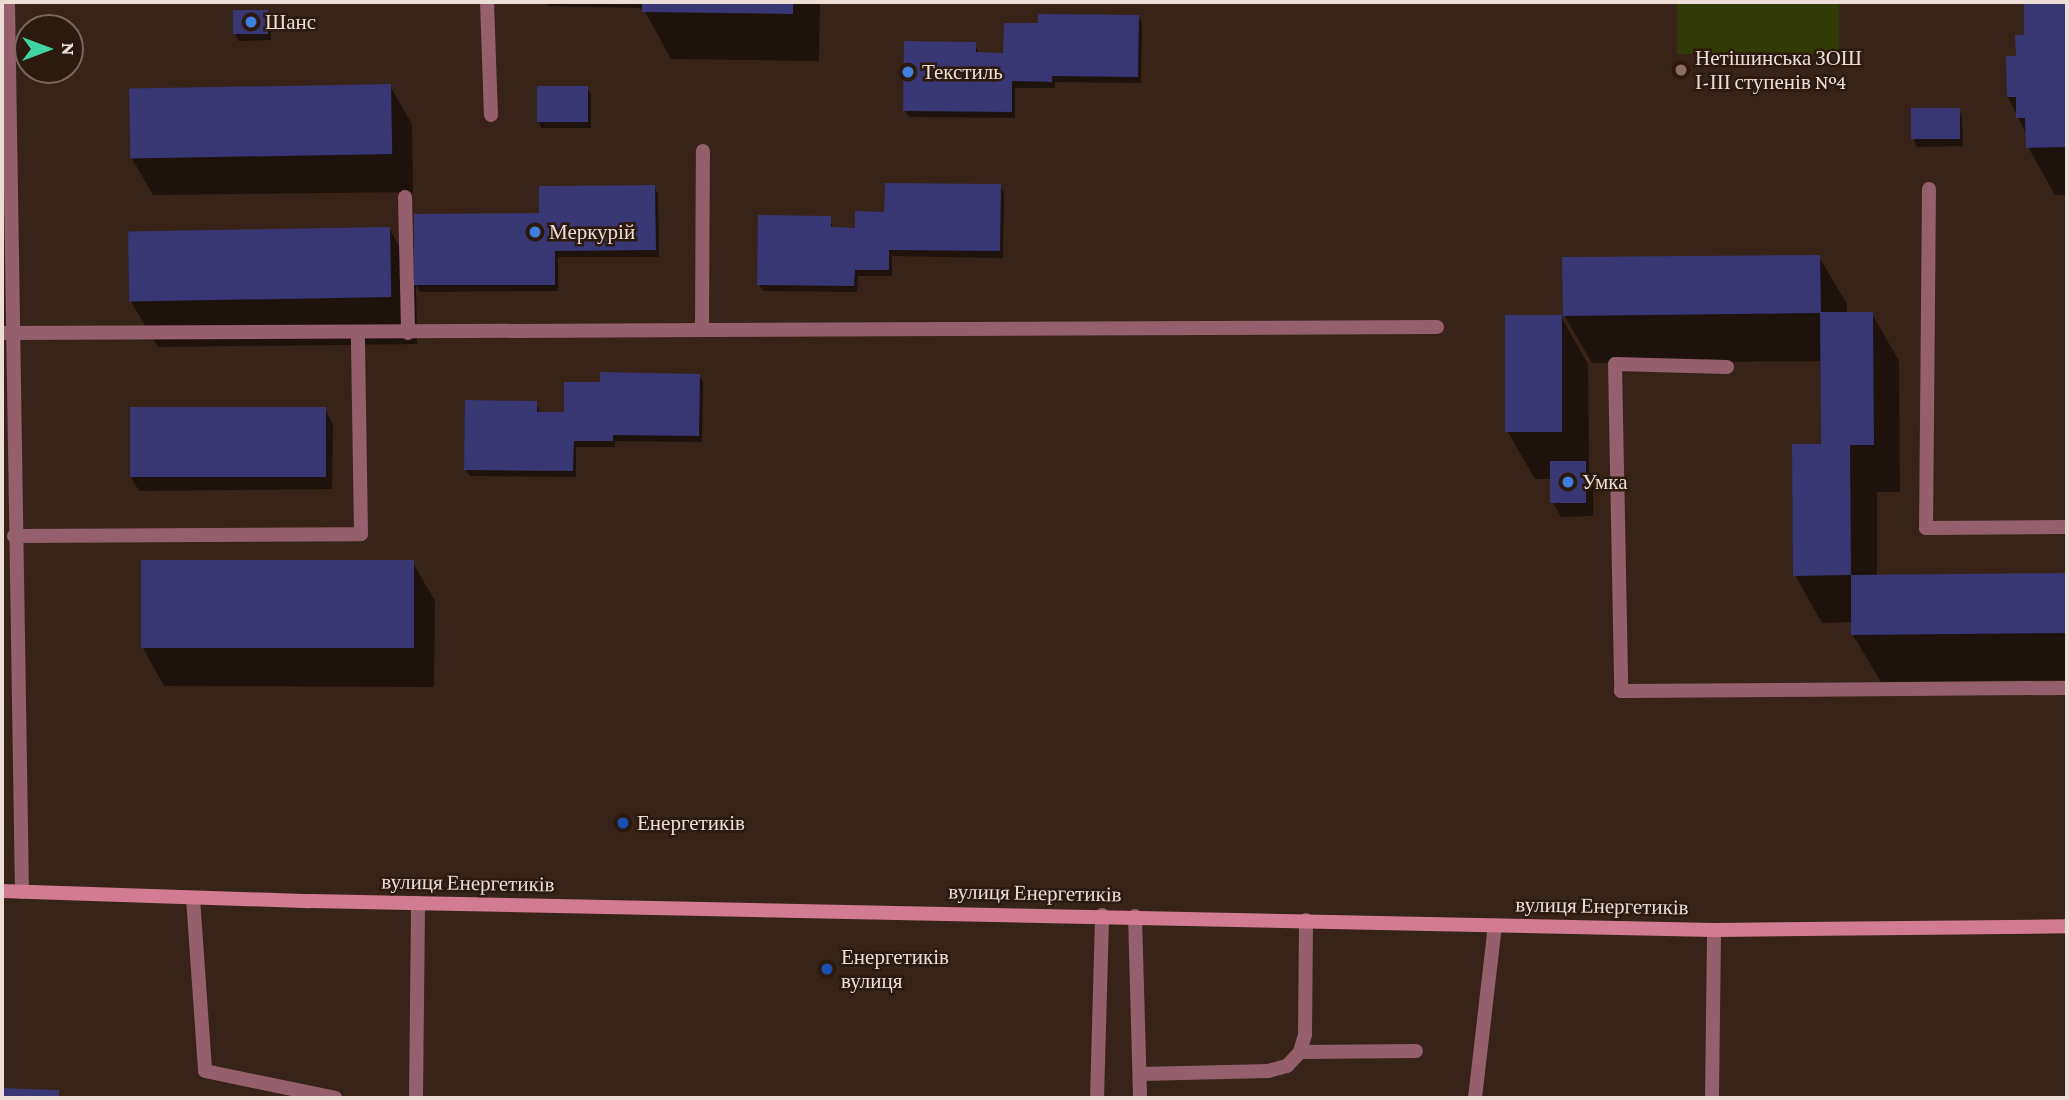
<!DOCTYPE html>
<html>
<head>
<meta charset="utf-8">
<style>
  body { margin:0 }
  #map { position:relative; width:2069px; height:1100px; overflow:hidden; background:#372317; font-family:"Crimson Pro",serif }
  div>[style] { position:absolute }
  [style*='--x'] { left:calc(var(--x)*1px); top:calc(var(--y)*1px); width:calc(var(--w)*1px); rotate:calc(var(--a)*1deg) }
  .green>* { inset:0; background:#323a05; transform-origin:0 0 }
  .shadow>* { inset:0; background:#0007 }
  .building>* { inset:0; background:#383673; transform-origin:0 0 }
  .lane>* { height:14px; margin:-7px; padding:0 7px; transform-origin:7px; border-radius:7px; background:#955f6d }
  .street>* { height:14px; margin:-7px; padding:0 7px; transform-origin:7px; border-radius:7px; background:#955f6d }
  .secondary>* { height:14px; margin:-7px; padding:0 7px; transform-origin:7px; border-radius:7px; background:#d27c94 }
  .dots>* { width:19px; height:19px; translate:-50% -50%; box-sizing:border-box; border:4px solid #2d1a0e; border-radius:50% }
  span { translate:-50% -50%; white-space:nowrap; text-align:center; line-height:1.15; -webkit-text-stroke:5px #2d1a0e; paint-order:stroke }
  .poi-label { font-size:21px; color:#ecded7 }
  .left { translate:0 -50%; text-align:left }
  .street-label { font-size:21px; color:#ecded7 }
  .frame { position:absolute; inset:0; border:4px solid #ecded7; pointer-events:none }
  .north { position:absolute; left:14px; top:14px; width:70px; height:70px; box-sizing:border-box; background:#2d1a0e; border:2px solid #79685e; border-radius:50%; rotate:90deg; font-size:19px; font-weight:700; line-height:28px; text-align:center; color:#ecded7 }
  .north::after { content:''; display:block; margin:auto; width:24px; height:32px; background:#40d4a2; clip-path:polygon(50% 0,100% 100%,50% 72%,0 100%) }
</style>
</head>
<body>
<div id="map">
  <div class="green">
    <div style="left:1677px;top:2px;width:162px;height:52px"></div>
  </div>
  <div class="shadow">
    <div style="clip-path:polygon(545px 2px,820px 2px,819px 61px,671px 59px,643px 8px,548px 6px)"></div>
    <div style="clip-path:polygon(2026px 2px,2067px 2px,2067px 195px,2055px 195px,2028px 147px,2027px 135px,2008px 97px,2008px 57px,2018px 57px,2026px 36px)"></div>
    <div style="clip-path:polygon(267px 11px,271px 18px,271px 40px,239px 41px,235px 34px)"></div>
    <div style="clip-path:polygon(1138px 16px,1142px 23px,1141px 83px,1055px 82px,1055px 88px,1015px 88px,1015px 118px,909px 117px,905px 110px,975px 44px,979px 54px,1005px 54px,1040px 25px)"></div>
    <div style="clip-path:polygon(390px 86px,412px 124px,413px 192px,153px 195px,131px 157px)"></div>
    <div style="clip-path:polygon(587px 88px,591px 94px,591px 128px,542px 128px,538px 122px)"></div>
    <div style="clip-path:polygon(1959px 110px,1962px 117px,1963px 146px,1917px 147px,1914px 140px)"></div>
    <div style="clip-path:polygon(1000px 186px,1004px 193px,1003px 258px,892px 256px,892px 276px,858px 276px,857px 292px,763px 291px,759px 284px,830px 218px,833px 229px,857px 230px,886px 213px)"></div>
    <div style="clip-path:polygon(654px 187px,658px 194px,659px 257px,558px 257px,558px 291px,420px 292px,416px 285px,417px 344px,158px 347px,130px 300px,389px 228px,416px 276px,540px 215px)"></div>
    <div style="clip-path:polygon(1819px 257px,1847px 304px,1847px 314px,1872px 314px,1899px 361px,1900px 492px,1877px 492px,1877px 576px,2067px 575px,2067px 680px,1881px 682px,1853px 635px,1853px 622px,1822px 623px,1795px 575px,1823px 445px,1822px 361px,1592px 363px,1564px 315px)"></div>
    <div style="clip-path:polygon(1561px 317px,1588px 364px,1589px 470px,1593px 477px,1593px 516px,1561px 517px,1553px 502px,1552px 479px,1535px 479px,1508px 432px)"></div>
    <div style="clip-path:polygon(699px 376px,703px 382px,702px 442px,615px 441px,615px 447px,576px 447px,576px 477px,470px 476px,466px 470px,536px 403px,540px 413px,566px 414px,602px 384px)"></div>
    <div style="clip-path:polygon(325px 409px,333px 424px,332px 489px,139px 491px,131px 477px)"></div>
    <div style="clip-path:polygon(413px 563px,435px 601px,434px 687px,164px 686px,143px 648px)"></div>
  </div>
  <div class="building">
    <div style="clip-path:polygon(642px 2px,793px 2px,793px 14px,642px 12px)"></div>
    <div style="clip-path:polygon(2024px 2px,2067px 2px,2067px 147px,2026px 148px,2025px 118px,2016px 118px,2016px 97px,2007px 97px,2006px 56px,2016px 56px,2015px 35px,2024px 35px)"></div>
    <div style="left:233px;top:10px;width:35px;height:24px"></div>
    <div style="clip-path:polygon(1038px 14px,1139px 15px,1138px 77px,1052px 76px,1052px 82px,1012px 81px,1012px 112px,903px 111px,904px 41px,976px 42px,976px 52px,1003px 53px,1004px 23px,1038px 23px)"></div>
    <div style="left:391px;top:84px;width:70px;height:262px;rotate:89deg"></div>
    <div style="left:537px;top:86px;width:51px;height:36px"></div>
    <div style="left:1960px;top:108px;width:31px;height:49px;rotate:90deg"></div>
    <div style="clip-path:polygon(885px 183px,1001px 184px,1000px 251px,889px 250px,889px 270px,855px 270px,854px 286px,757px 285px,758px 215px,831px 216px,831px 227px,855px 228px,855px 211px,884px 212px)"></div>
    <div style="clip-path:polygon(655px 185px,656px 250px,555px 251px,555px 285px,414px 285px,414px 214px,539px 213px,539px 186px)"></div>
    <div style="left:390px;top:227px;width:70px;height:262px;rotate:89deg"></div>
    <div style="clip-path:polygon(1820px 255px,1821px 312px,1873px 312px,1874px 445px,1850px 445px,1851px 575px,2067px 573px,2067px 633px,1851px 635px,1851px 575px,1793px 576px,1792px 444px,1821px 444px,1820px 313px,1563px 316px,1562px 257px)"></div>
    <div style="left:1505px;top:315px;width:57px;height:117px"></div>
    <div style="clip-path:polygon(600px 372px,700px 374px,699px 436px,613px 435px,613px 441px,574px 441px,573px 471px,464px 470px,465px 400px,537px 401px,537px 412px,564px 412px,564px 382px,600px 382px)"></div>
    <div style="left:130px;top:407px;width:196px;height:70px"></div>
    <div style="left:1550px;top:461px;width:36px;height:42px"></div>
    <div style="left:141px;top:560px;width:273px;height:88px"></div>
    <div style="clip-path:polygon(2px 1088px,59px 1090px,59px 1098px,2px 1098px)"></div>
  </div>
  <div class="lane">
    <div style="--x:1929;--y:189;--w:339;--a:90.5"></div>
    <div style="--x:1926;--y:528;--w:141;--a:-0.4"></div>
    <div style="--x:405;--y:197;--w:136;--a:88.7"></div>
    <div style="--x:702;--y:329;--w:178;--a:-89.7"></div>
    <div style="--x:2;--y:333;--w:1435;--a:-0.24"></div>
    <div style="--x:1727;--y:367;--w:112;--a:-178.5"></div>
    <div style="--x:1615;--y:364;--w:327;--a:88.9"></div>
    <div style="--x:1621;--y:691;--w:446;--a:-0.4"></div>
    <div style="--x:14;--y:536;--w:347;--a:-0.3"></div>
    <div style="--x:361;--y:534;--w:201;--a:-90.9"></div>
    <div style="--x:193;--y:898;--w:173;--a:86"></div>
    <div style="--x:205;--y:1071;--w:133;--a:11.7"></div>
    <div style="--x:1135;--y:916;--w:182;--a:88.4"></div>
    <div style="--x:1300;--y:1052;--w:116;--a:-0.5"></div>
    <div style="--x:1140;--y:1074;--w:128;--a:-1.3"></div>
    <div style="--x:1268;--y:1071;--w:20;--a:-15"></div>
    <div style="--x:1287;--y:1066;--w:19;--a:-47"></div>
    <div style="--x:1300;--y:1052;--w:18;--a:-74"></div>
    <div style="--x:1305;--y:1035;--w:115;--a:-89.5"></div>
    <div style="--x:1097;--y:1098;--w:183;--a:-88.4"></div>
    <div style="--x:1475;--y:1098;--w:174;--a:-83.4"></div>
    <div style="--x:1712;--y:1098;--w:168;--a:-89.3"></div>
  </div>
  <div class="street">
    <div style="--x:8;--y:2;--w:890;--a:89.1"></div>
    <div style="--x:487;--y:2;--w:113;--a:88"></div>
    <div style="--x:416;--y:1098;--w:195;--a:-89.4"></div>
  </div>
  <div class="secondary">
    <div style="--x:2;--y:891;--w:308;--a:1.9"></div>
    <div style="--x:310;--y:901;--w:1404;--a:1.18"></div>
    <div style="--x:1714;--y:930;--w:353;--a:-0.6"></div>
  </div>
  <div class="dots">
    <div style="left:251px;top:22px;background:#3f7fe0"></div>
    <div style="left:1681px;top:70px;background:#8d6e63"></div>
    <div style="left:908px;top:72px;background:#3f7fe0"></div>
    <div style="left:535px;top:232px;background:#3f7fe0"></div>
    <div style="left:1568px;top:482px;background:#3f7fe0"></div>
    <div style="left:623px;top:823px;background:#1a4fb4"></div>
    <div style="left:827px;top:969px;background:#1a4fb4"></div>
  </div>
  <div class="poi-label">
    <span class="left" style="left:265px;top:22px">Шанс</span>
    <span class="left" style="left:1695px;top:70px">Нетішинська ЗОШ<br>І-ІІІ ступенів №4</span>
    <span class="left" style="left:922px;top:72px">Текстиль</span>
    <span class="left" style="left:549px;top:232px">Меркурій</span>
    <span class="left" style="left:1582px;top:482px">Умка</span>
    <span class="left" style="left:637px;top:823px">Енергетиків</span>
    <span class="left" style="left:841px;top:969px">Енергетиків<br>вулиця</span>
  </div>
  <div class="street-label">
    <span style="left:468px;top:883px;rotate:1deg">вулиця Енергетиків</span>
    <span style="left:1035px;top:893px;rotate:1deg">вулиця Енергетиків</span>
    <span style="left:1602px;top:906px;rotate:1deg">вулиця Енергетиків</span>
  </div>
  <div class="frame"></div>
  <div class="north">N</div>
</div>
</body>
</html>
